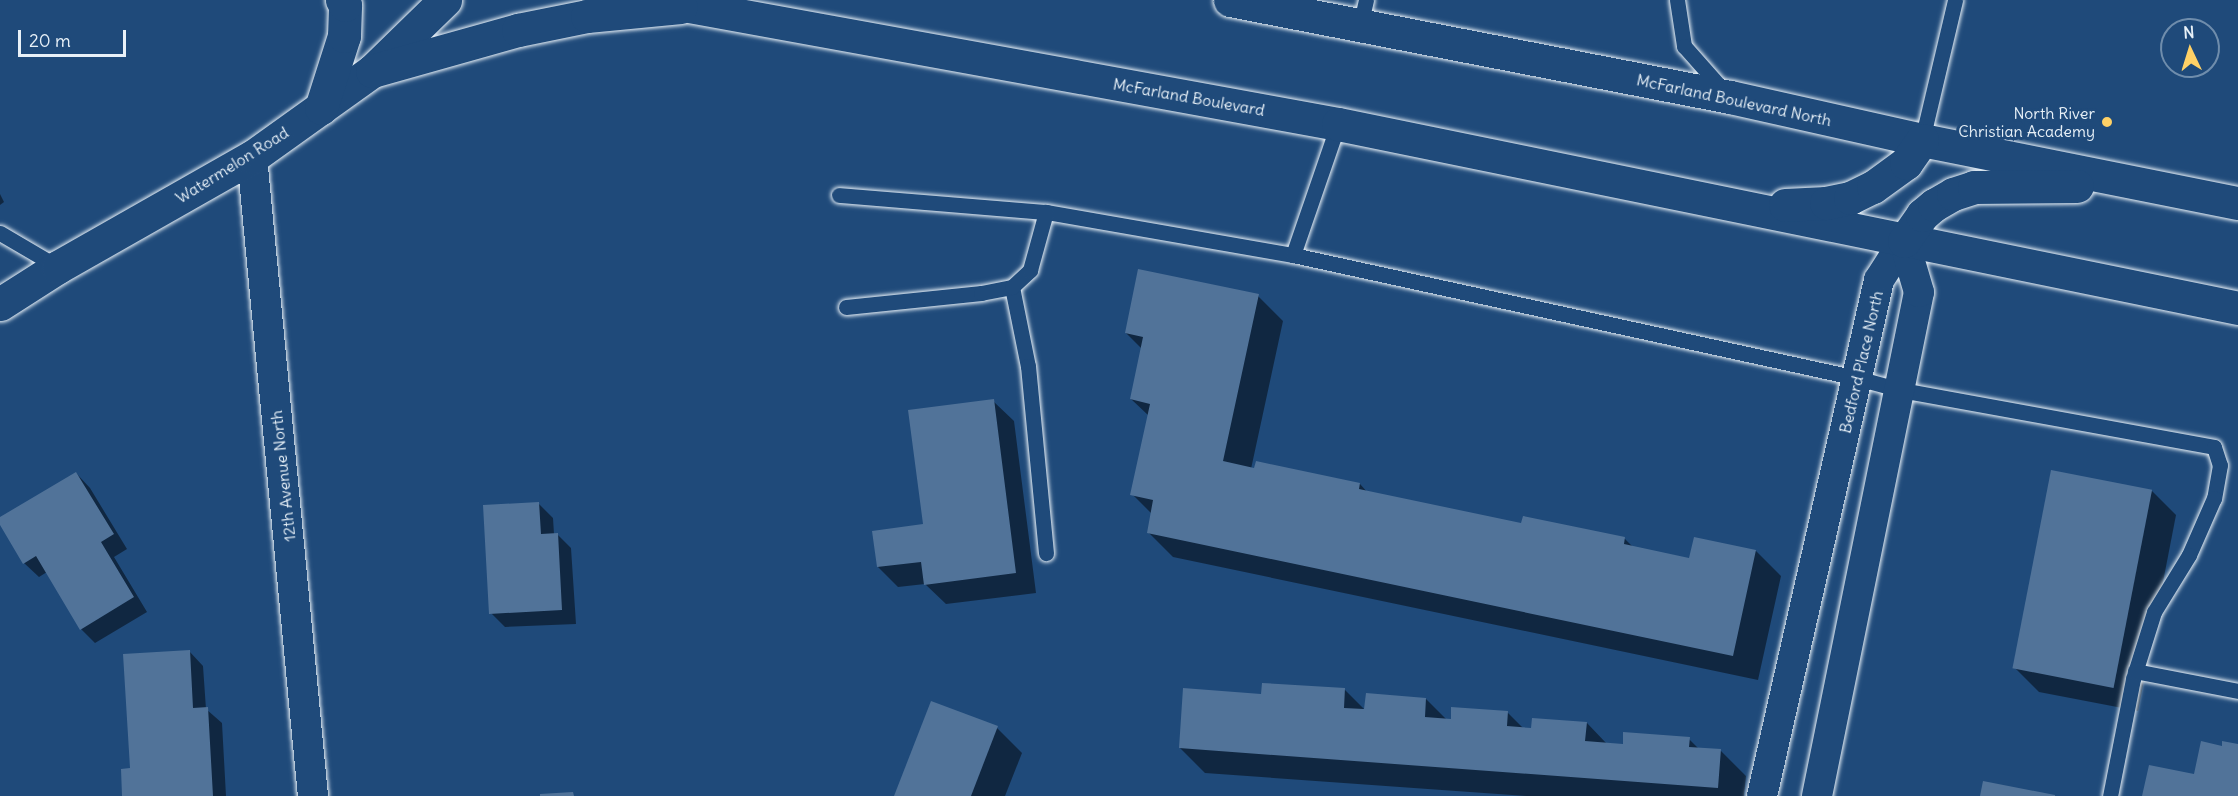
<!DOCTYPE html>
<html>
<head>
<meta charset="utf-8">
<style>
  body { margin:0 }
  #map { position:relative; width:2238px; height:796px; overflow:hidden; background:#1f4a7a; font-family:Delius,sans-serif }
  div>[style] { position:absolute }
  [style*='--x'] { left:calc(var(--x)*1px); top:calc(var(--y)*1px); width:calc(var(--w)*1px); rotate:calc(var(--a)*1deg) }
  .shadow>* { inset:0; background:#0007 }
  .building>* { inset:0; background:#517399; transform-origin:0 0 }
  .roads { filter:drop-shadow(0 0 2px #e8f1f8) drop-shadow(0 0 2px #e8f1f8) }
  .service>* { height:15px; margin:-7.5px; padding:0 7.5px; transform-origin:7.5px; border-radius:7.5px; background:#1f4a7a }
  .minor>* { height:30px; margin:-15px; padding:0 15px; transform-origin:15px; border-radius:15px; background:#1f4a7a }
  .secondary>* { height:33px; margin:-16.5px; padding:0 16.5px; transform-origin:16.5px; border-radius:16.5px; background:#1f4a7a }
  .trunk>* { height:33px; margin:-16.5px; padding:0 16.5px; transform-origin:16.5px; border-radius:16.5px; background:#1f4a7a }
  .dots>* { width:16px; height:16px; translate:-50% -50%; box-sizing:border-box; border:3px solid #1f4a7a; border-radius:50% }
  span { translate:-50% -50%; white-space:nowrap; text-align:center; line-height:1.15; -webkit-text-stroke:6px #1f4a7a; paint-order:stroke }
  .street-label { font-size:16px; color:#e8f1f8 }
  .poi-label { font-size:16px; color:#e8f1f8 }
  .right { translate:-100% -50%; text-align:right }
  .north { position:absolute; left:2160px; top:18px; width:60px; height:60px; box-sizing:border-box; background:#1f4a7a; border:2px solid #6f8dac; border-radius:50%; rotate:356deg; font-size:16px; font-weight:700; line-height:24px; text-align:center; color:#e8f1f8 }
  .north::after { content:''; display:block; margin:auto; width:21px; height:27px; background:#ffd166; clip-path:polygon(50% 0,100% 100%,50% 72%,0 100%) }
  .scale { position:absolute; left:18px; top:30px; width:108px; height:27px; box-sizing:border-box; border:3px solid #e8f1f8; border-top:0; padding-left:8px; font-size:18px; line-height:21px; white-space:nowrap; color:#e8f1f8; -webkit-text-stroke:4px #1f4a7a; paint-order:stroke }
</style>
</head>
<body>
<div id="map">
  <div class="shadow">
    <div style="clip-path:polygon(0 194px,4px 202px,0 205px)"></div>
    <div style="clip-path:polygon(1258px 296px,1283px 321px,1251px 469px,1360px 484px,1368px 493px,1522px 525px,1625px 539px,1634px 548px,1690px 560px,1756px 551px,1781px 576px,1758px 680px,1173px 557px,1148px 532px,1152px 514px,1132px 494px,1149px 416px,1131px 399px,1142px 349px,1126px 333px)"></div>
    <div style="clip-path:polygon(993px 401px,1014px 421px,1036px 593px,946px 604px,925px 584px,898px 587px,878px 567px,924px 526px)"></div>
    <div style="clip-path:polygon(76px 473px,90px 488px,127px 549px,114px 557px,147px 612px,95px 643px,81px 629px,47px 572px,39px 577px,24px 563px,0 523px,0 519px)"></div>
    <div style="clip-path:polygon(2151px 490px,2176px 515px,2138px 711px,2039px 692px,2014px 667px)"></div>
    <div style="clip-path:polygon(538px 503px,553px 518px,554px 534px,557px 534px,571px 548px,576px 624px,505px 627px,491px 613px)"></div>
    <div style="clip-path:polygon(189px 651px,203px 666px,206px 709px,222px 723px,226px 796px,124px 796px,131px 770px)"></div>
    <div style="clip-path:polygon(1345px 690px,1366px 711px,1426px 699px,1447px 720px,1508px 713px,1524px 729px,1587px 723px,1607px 744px,1624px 745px,1689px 739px,1700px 750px,1721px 751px,1746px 776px,1744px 796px,1526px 796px,1205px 773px,1180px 748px,1262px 695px)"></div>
    <div style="clip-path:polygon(997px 728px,1022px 753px,1005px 796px,896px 796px)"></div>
  </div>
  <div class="building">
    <div style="clip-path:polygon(1138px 269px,1259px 294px,1223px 461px,1254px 468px,1256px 461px,1360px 483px,1359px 489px,1521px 523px,1523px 516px,1625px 537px,1624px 544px,1689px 558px,1694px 537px,1756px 550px,1733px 656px,1147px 533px,1153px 500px,1130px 495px,1150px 404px,1130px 399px,1143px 337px,1125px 333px)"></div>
    <div style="clip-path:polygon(994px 399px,1016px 573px,924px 585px,921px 562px,877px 567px,872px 531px,923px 524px,908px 410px)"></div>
    <div style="left:2051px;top:470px;width:103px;height:202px;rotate:11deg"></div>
    <div style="clip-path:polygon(76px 472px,114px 534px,101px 542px,134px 597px,80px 630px,36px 556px,23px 564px,0 525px,0 517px)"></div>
    <div style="clip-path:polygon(539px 502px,541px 534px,558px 533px,562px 610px,489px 614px,483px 505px)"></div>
    <div style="clip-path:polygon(190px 650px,193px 708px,208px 707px,213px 796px,122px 796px,121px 769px,130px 768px,123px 654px)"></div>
    <div style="clip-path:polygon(1262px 683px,1345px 688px,1344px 708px,1364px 709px,1366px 693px,1426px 698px,1425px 717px,1451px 719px,1451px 707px,1508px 711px,1507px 726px,1531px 728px,1532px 718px,1587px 722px,1585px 741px,1623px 744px,1623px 732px,1690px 737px,1689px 747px,1721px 749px,1718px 788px,1179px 748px,1183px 688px,1261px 694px)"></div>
    <div style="clip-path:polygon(931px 701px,998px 726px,971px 796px,894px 796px)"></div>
    <div style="clip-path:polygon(2201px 741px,2222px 746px,2222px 741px,2238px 744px,2238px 796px,2142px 796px,2149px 765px,2194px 774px)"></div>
    <div style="clip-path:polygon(1983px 781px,2055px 795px,2055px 796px,1980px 796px)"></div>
    <div style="clip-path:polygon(573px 792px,574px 796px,540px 796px,540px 794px)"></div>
  </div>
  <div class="roads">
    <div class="service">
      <div style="--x:1677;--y:0;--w:47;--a:81.3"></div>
      <div style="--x:1684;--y:46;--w:60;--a:48.4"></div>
      <div style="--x:1360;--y:26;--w:27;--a:-77"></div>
      <div style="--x:1922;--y:140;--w:144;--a:-76.7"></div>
      <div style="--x:839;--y:195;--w:208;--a:4.7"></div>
      <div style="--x:1046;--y:212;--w:251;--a:9.9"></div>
      <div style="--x:1293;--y:255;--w:577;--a:12.3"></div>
      <div style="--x:1857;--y:378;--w:46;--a:15.3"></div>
      <div style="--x:1901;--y:390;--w:318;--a:10.3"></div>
      <div style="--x:2214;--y:447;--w:19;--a:72"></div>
      <div style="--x:2220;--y:465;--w:34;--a:100"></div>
      <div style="--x:2214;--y:498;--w:62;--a:113.7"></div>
      <div style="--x:2189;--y:555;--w:67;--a:121.6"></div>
      <div style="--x:2154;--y:612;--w:70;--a:107.4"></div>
      <div style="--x:2133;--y:679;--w:119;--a:101.1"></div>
      <div style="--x:0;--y:233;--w:67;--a:30.4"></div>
      <div style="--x:1293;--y:255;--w:139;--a:-71"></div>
      <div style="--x:1012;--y:287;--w:81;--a:78.6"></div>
      <div style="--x:1028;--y:366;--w:188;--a:84.5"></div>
      <div style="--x:846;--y:307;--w:136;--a:-5.9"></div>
      <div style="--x:981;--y:293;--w:32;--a:-11"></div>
      <div style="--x:1012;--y:287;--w:25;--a:-43"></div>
      <div style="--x:1030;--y:270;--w:60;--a:-74.6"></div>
      <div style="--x:2135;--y:671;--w:105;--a:11"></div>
    </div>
    <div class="minor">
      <div style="--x:252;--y:157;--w:642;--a:84.55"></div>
      <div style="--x:1762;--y:796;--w:529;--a:-77.22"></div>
      <div style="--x:1879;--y:280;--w:46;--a:-57.3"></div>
      <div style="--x:1817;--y:796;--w:514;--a:-78.56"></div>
      <div style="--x:1919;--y:292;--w:53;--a:-106.4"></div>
    </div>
    <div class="secondary">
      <div style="--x:0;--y:304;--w:69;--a:-32.5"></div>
      <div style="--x:58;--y:267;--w:223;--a:-29.6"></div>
      <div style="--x:252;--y:157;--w:148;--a:-35.6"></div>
      <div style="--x:372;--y:71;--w:102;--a:-44.2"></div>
    </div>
    <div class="trunk">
      <div style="--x:656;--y:0;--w:693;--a:10.3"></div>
      <div style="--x:1338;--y:124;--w:919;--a:11.55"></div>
      <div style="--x:1230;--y:0;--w:509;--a:10.98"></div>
      <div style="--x:1730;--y:97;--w:197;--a:12.6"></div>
      <div style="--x:1922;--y:140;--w:322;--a:11.3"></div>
      <div style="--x:372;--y:71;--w:152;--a:-15.7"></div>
      <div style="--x:518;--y:30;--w:70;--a:-11.5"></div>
      <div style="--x:587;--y:16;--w:94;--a:-5.5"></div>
      <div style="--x:321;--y:108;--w:76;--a:-72.3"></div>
      <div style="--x:344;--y:36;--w:31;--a:-88"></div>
      <div style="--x:345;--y:5;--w:6;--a:-121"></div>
      <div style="--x:1785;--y:205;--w:41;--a:-2.8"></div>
      <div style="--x:1826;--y:203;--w:25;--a:-12"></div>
      <div style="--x:1850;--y:198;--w:25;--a:-26"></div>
      <div style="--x:1873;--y:187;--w:41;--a:-36"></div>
      <div style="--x:1906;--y:163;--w:28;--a:-55"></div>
      <div style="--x:1904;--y:241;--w:32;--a:-55"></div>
      <div style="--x:1922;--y:215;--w:16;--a:-40"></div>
      <div style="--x:1934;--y:205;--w:22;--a:-30"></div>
      <div style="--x:1953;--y:194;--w:22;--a:-18"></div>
      <div style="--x:1974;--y:187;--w:103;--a:-0.6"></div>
    </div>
  </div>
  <div class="dots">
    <div style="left:2107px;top:122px;background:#ffd166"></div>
  </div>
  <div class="street-label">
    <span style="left:1189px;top:97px;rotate:10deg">McFarland Boulevard</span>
    <span style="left:1734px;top:100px;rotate:12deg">McFarland Boulevard North</span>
    <span style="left:232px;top:165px;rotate:-32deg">Watermelon Road</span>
    <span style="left:1861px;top:362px;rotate:-77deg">Bedford Place North</span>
    <span style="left:283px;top:476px;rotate:-96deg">12th Avenue North</span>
  </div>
  <div class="poi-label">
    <span class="right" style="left:2095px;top:122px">North River<br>Christian Academy</span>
  </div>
  <div class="north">N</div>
  <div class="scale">20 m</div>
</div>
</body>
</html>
